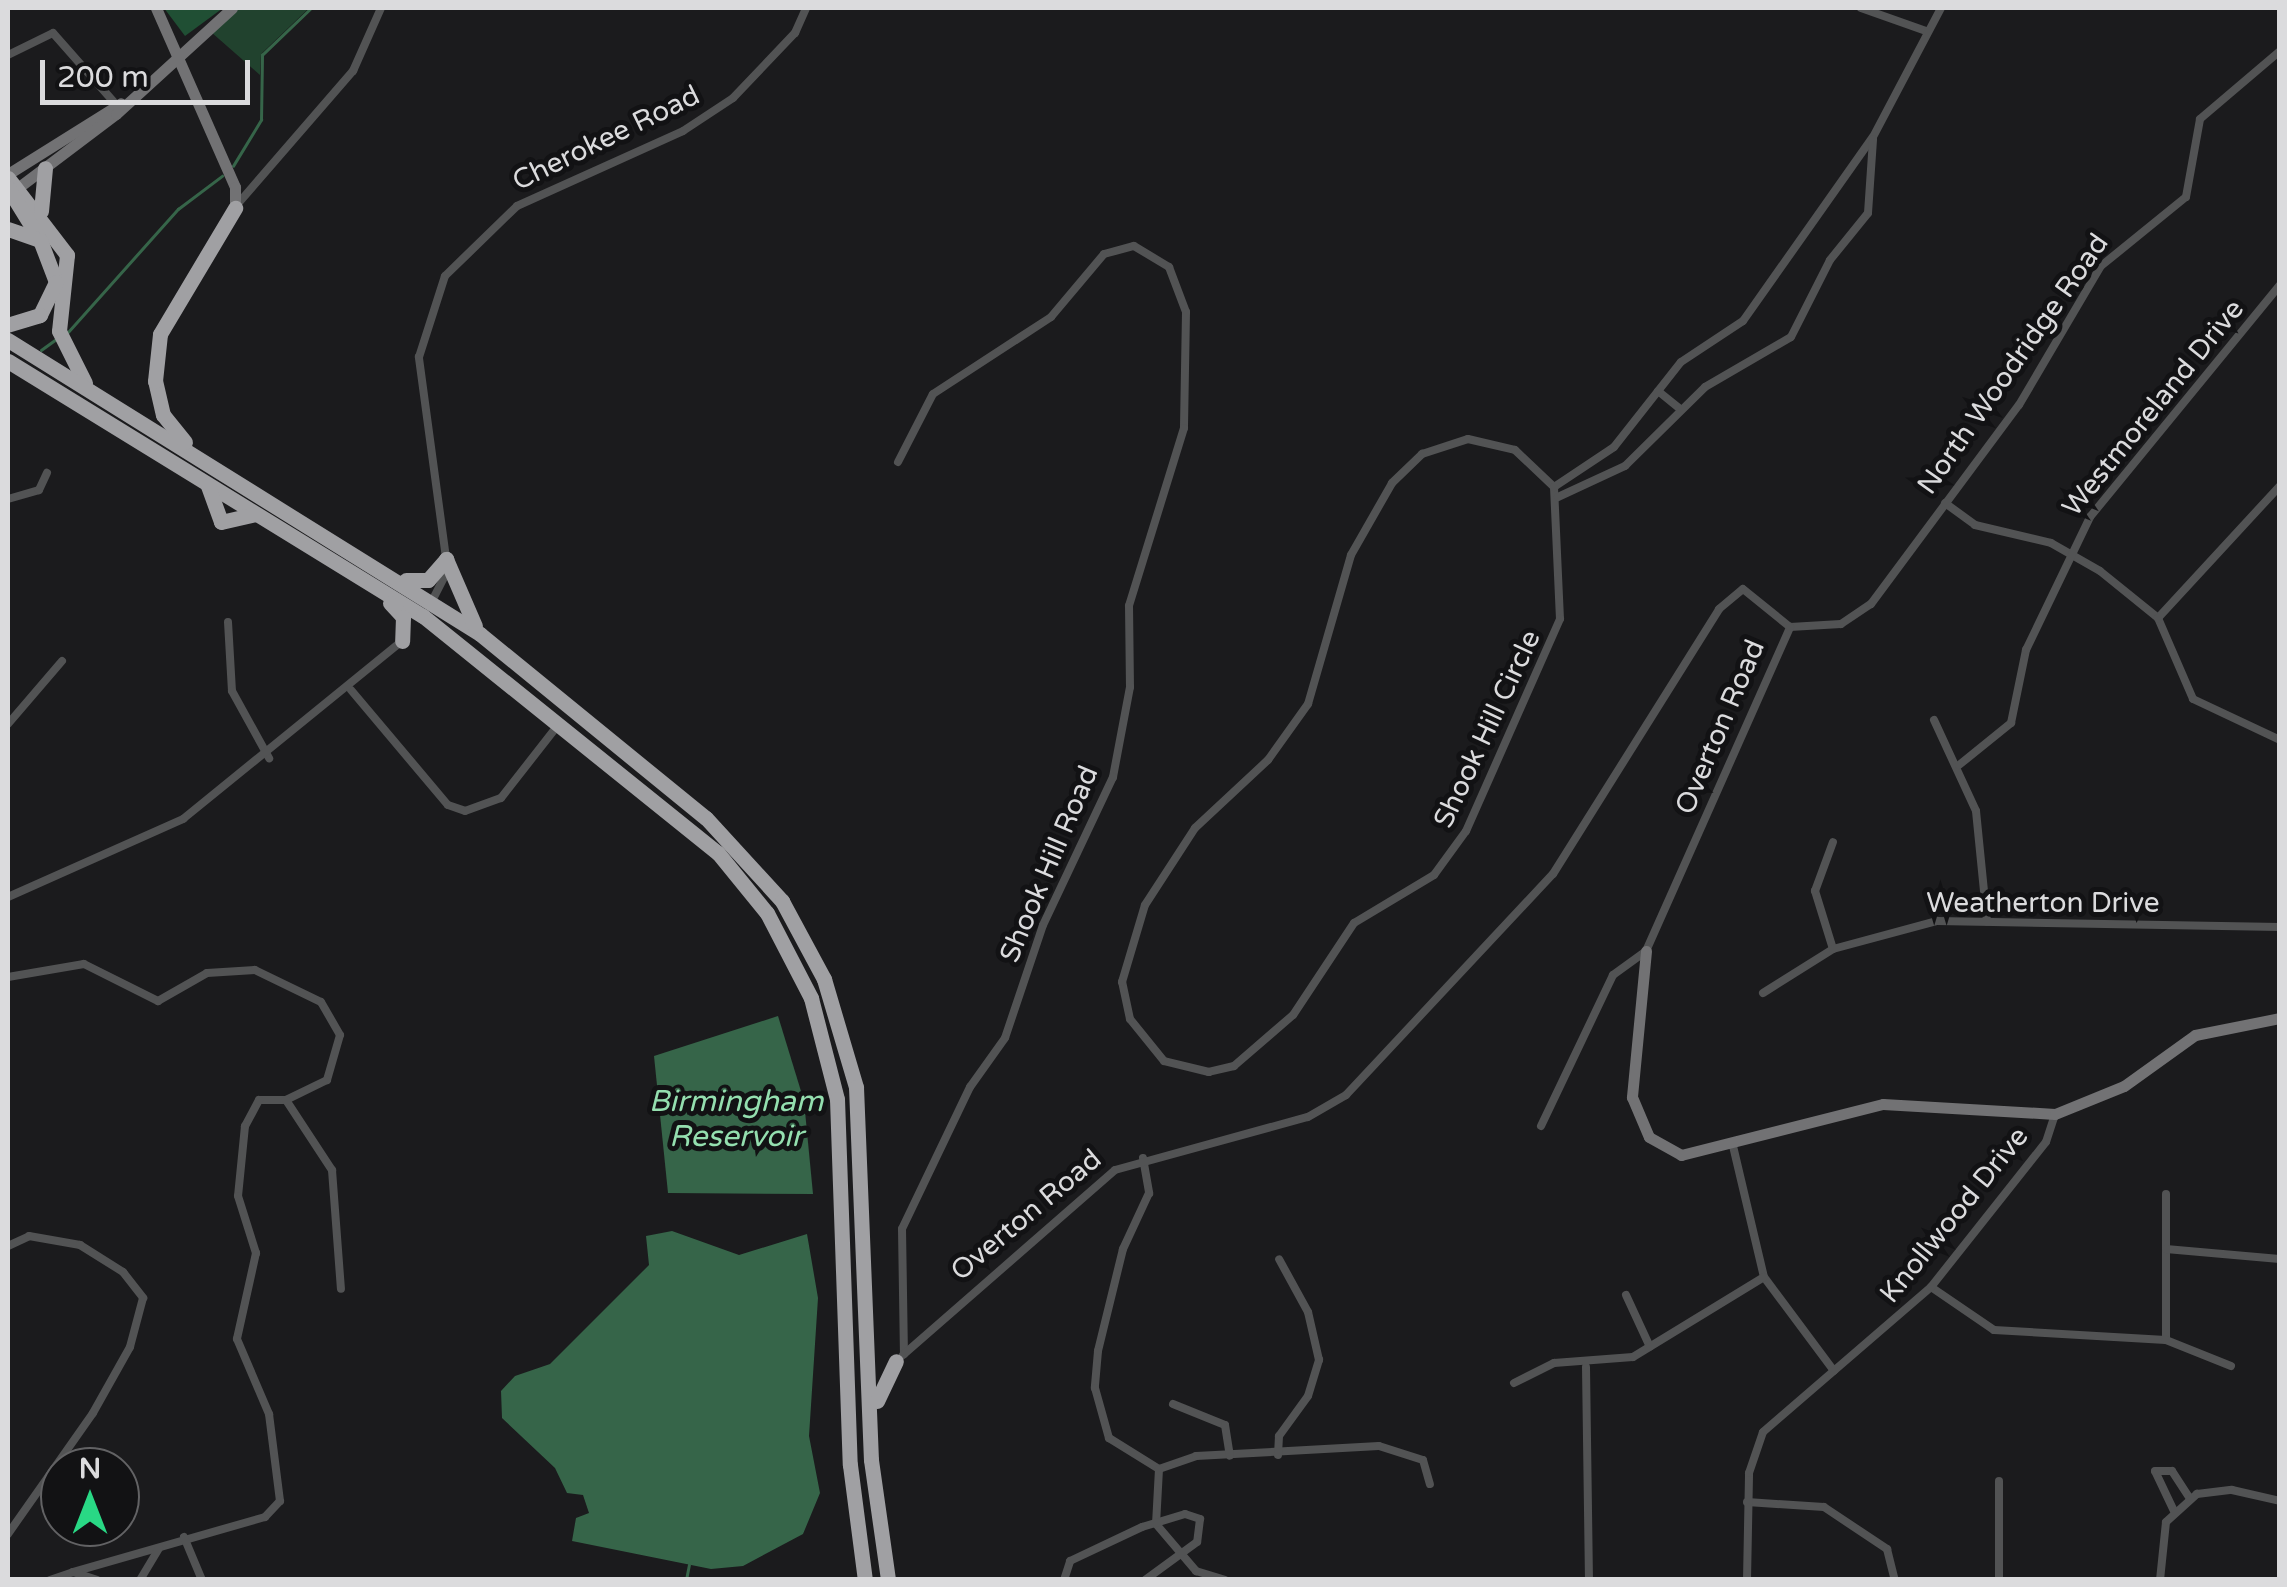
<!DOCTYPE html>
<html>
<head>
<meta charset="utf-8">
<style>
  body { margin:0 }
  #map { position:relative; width:2287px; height:1587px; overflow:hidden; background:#1b1b1d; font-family:"Varela Round",sans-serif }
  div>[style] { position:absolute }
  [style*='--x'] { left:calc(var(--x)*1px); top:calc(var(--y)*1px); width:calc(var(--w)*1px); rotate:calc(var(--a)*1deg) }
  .green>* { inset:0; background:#21422e }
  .forest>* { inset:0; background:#204f34 }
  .water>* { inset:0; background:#366549 }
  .stream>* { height:2.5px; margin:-1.25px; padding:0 1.25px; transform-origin:1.25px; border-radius:1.25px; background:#366549 }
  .street>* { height:8px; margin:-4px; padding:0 4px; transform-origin:4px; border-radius:4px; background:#525354 }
  .secondary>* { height:11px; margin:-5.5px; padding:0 5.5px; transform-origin:5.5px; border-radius:5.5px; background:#727274 }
  .highway>* { height:15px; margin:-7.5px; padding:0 7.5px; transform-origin:7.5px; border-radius:7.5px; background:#a0a0a3 }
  span { translate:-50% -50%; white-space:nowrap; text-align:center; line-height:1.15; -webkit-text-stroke:10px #121214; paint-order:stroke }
  .street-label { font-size:28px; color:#dbdbdd }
  .water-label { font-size:30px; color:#94dfaf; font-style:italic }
  .frame { position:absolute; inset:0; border:10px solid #dbdbdd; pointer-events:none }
  .north { position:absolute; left:40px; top:1447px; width:100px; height:100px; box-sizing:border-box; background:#121214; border:2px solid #626264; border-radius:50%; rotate:0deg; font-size:28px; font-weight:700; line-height:40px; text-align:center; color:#dbdbdd }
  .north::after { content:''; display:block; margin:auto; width:35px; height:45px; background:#29d885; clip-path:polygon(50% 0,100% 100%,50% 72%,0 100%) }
  .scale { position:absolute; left:40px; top:60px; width:210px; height:45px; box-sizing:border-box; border:5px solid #dbdbdd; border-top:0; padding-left:12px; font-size:30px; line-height:35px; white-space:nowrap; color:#dbdbdd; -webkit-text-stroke:8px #121214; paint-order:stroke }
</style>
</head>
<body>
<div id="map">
  <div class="green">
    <div style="clip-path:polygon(240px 8px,309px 8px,261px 54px,260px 75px,211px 32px)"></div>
  </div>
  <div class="forest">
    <div style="clip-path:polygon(164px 8px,223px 8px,185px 36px)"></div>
  </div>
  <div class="water">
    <div style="clip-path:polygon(778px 1016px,804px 1101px,813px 1194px,668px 1193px,654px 1056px)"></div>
    <div style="clip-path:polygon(672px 1231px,739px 1255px,807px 1234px,818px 1298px,809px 1436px,820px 1493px,803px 1534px,743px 1566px,711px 1569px,572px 1541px,576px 1518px,589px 1513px,583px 1495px,567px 1493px,555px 1468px,502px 1418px,501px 1391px,515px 1376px,550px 1364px,649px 1265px,646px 1236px)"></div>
  </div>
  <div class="stream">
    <div style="--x:233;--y:166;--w:54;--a:-58.7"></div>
    <div style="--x:261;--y:120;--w:65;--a:-89.1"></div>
    <div style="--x:262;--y:55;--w:68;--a:-43.8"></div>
    <div style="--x:68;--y:332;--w:165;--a:-48.2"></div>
    <div style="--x:178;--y:209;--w:55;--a:-36.9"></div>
    <div style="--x:41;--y:350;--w:17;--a:-36"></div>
    <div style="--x:686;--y:1580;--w:15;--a:-79"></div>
  </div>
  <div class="street">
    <div style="--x:1861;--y:8;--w:69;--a:19.5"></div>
    <div style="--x:8;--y:55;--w:50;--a:-26.1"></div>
    <div style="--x:53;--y:33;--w:91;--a:48.6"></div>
    <div style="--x:236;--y:206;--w:179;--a:-49.1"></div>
    <div style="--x:353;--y:71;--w:69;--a:-66"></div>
    <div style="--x:1658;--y:391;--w:28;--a:39"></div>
    <div style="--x:1468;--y:439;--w:48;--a:13.2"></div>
    <div style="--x:1515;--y:450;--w:54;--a:43.5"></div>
    <div style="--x:1554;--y:487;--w:132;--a:87.4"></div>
    <div style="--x:1560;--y:619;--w:232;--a:113.9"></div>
    <div style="--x:1466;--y:831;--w:54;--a:126"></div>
    <div style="--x:1434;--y:875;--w:93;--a:149"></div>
    <div style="--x:1354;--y:923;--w:110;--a:123.5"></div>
    <div style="--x:1293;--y:1015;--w:78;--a:139.2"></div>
    <div style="--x:1234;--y:1066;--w:26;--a:167"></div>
    <div style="--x:1209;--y:1072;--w:46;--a:-166.3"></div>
    <div style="--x:1164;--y:1061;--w:54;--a:-129"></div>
    <div style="--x:1130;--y:1019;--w:38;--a:-102"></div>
    <div style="--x:1122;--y:982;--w:80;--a:-73.4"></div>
    <div style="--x:1145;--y:905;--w:92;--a:-57"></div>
    <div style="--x:1195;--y:828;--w:100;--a:-43"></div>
    <div style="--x:1268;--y:760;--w:69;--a:-54.5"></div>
    <div style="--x:1308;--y:704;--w:155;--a:-73.9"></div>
    <div style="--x:1351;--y:555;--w:83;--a:-60.3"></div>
    <div style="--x:1392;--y:483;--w:42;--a:-44"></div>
    <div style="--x:1422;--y:454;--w:48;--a:-18.1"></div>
    <div style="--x:898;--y:462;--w:76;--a:-62.8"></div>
    <div style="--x:933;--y:394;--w:141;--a:-33.1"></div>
    <div style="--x:1051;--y:317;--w:82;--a:-49.9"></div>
    <div style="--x:1104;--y:254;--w:31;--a:-15"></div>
    <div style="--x:1134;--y:246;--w:41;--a:31"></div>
    <div style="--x:1169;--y:267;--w:48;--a:69.3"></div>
    <div style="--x:1186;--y:312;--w:116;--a:91"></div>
    <div style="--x:1184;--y:428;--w:186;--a:107.2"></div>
    <div style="--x:1129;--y:606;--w:81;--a:89.3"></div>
    <div style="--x:1130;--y:687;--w:92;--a:100.7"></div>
    <div style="--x:1113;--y:777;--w:164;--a:115.3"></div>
    <div style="--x:1043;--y:925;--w:119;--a:108.6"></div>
    <div style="--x:1005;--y:1038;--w:60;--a:125.5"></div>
    <div style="--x:970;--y:1087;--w:157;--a:115.6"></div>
    <div style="--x:902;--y:1229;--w:125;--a:89.1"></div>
    <div style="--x:1554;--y:487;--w:72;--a:-33.7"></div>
    <div style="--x:1614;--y:447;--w:108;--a:-51.8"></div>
    <div style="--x:1681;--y:362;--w:74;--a:-33.5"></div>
    <div style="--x:1743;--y:321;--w:225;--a:-54.8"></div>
    <div style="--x:1873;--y:137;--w:146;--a:-62.2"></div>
    <div style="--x:1558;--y:497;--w:74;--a:-24.8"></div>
    <div style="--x:1625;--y:466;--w:112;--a:-44.6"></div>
    <div style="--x:1705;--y:387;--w:99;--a:-30.2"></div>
    <div style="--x:1791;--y:337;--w:86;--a:-63.1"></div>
    <div style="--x:1830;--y:260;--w:60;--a:-51"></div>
    <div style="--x:1868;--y:213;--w:74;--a:-86.1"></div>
    <div style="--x:8;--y:499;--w:32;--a:-16"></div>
    <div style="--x:39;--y:490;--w:19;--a:-65"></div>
    <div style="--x:1945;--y:503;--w:37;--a:36"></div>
    <div style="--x:1975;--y:525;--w:78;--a:13.3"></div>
    <div style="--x:2051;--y:543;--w:56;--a:29.7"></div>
    <div style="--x:2100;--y:571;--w:75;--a:39"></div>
    <div style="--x:2158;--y:618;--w:88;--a:66.6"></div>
    <div style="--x:2193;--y:699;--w:96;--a:25.2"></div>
    <div style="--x:446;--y:558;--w:203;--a:-97.7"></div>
    <div style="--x:419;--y:357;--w:85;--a:-72.2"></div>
    <div style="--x:445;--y:276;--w:100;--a:-44.2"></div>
    <div style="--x:517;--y:206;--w:182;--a:-24.3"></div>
    <div style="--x:683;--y:131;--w:60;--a:-33.4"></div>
    <div style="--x:733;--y:98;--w:90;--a:-46.4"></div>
    <div style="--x:795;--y:33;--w:27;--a:-66"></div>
    <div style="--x:432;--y:601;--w:33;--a:-63"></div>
    <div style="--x:2158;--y:618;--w:180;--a:-47.3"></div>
    <div style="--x:228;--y:622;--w:69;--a:86.7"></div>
    <div style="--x:232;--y:691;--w:77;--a:61.1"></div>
    <div style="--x:1790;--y:627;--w:51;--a:-3.4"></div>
    <div style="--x:1841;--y:624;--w:36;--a:-34"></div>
    <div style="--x:1871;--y:604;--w:248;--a:-53.4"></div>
    <div style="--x:2019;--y:405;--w:161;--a:-59.5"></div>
    <div style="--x:2101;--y:266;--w:109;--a:-39.1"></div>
    <div style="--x:2186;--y:197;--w:79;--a:-79.8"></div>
    <div style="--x:2200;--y:119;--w:105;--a:-40.4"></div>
    <div style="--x:351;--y:690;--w:150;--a:49.9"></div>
    <div style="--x:448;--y:805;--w:18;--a:19"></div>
    <div style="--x:465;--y:811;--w:38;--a:-20"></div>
    <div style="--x:501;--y:798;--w:93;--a:-52"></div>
    <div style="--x:1934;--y:720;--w:100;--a:65.2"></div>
    <div style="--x:1976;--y:811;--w:111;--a:84.3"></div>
    <div style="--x:8;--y:724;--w:83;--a:-49.4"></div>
    <div style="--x:1959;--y:765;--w:67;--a:-38.9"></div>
    <div style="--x:2011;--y:723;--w:75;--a:-78.4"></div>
    <div style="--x:2026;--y:650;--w:148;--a:-64.3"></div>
    <div style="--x:2090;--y:517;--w:300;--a:-50.7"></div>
    <div style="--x:8;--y:897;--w:192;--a:-24"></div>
    <div style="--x:183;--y:819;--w:282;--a:-39.1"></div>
    <div style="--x:1833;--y:949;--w:61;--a:-107.2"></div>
    <div style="--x:1815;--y:891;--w:52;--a:-69.8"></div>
    <div style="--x:8;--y:977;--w:77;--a:-9.7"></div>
    <div style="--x:84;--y:964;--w:83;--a:26.6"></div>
    <div style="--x:158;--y:1001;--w:56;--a:-29.7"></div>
    <div style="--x:207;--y:973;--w:48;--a:-3.6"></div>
    <div style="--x:255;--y:970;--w:73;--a:25.9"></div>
    <div style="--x:321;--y:1002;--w:38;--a:60"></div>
    <div style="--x:340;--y:1035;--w:47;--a:106.1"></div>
    <div style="--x:327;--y:1080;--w:46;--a:154"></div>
    <div style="--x:286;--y:1100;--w:27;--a:180"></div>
    <div style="--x:259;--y:1100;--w:30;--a:118"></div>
    <div style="--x:245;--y:1126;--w:70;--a:95.7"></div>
    <div style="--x:238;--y:1196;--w:60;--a:72.5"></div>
    <div style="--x:256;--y:1253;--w:88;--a:102.5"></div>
    <div style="--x:237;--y:1339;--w:82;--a:66.9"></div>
    <div style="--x:269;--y:1414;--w:88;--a:82.8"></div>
    <div style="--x:280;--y:1501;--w:22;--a:133"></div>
    <div style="--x:265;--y:1517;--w:200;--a:164"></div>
    <div style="--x:1763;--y:993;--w:83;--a:-32.2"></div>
    <div style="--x:1833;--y:949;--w:108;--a:-15.1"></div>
    <div style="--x:1937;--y:921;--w:343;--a:1"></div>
    <div style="--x:286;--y:1100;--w:84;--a:56.7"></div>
    <div style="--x:332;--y:1170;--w:119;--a:85.7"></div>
    <div style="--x:1541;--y:1126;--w:167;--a:-64.5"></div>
    <div style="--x:1613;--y:975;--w:41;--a:-36"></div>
    <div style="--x:1646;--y:951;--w:355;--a:-66"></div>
    <div style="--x:1733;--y:1146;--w:135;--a:76.7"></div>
    <div style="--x:1764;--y:1277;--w:117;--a:53.3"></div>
    <div style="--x:1143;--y:1158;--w:36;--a:80"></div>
    <div style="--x:1149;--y:1193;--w:62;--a:114.9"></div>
    <div style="--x:1123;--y:1249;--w:105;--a:103.8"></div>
    <div style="--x:1098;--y:1351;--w:37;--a:95"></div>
    <div style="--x:1095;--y:1388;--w:52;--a:74.4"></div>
    <div style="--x:1109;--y:1438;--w:59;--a:31.8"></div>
    <div style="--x:1159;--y:1469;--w:39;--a:-19"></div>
    <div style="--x:1196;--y:1456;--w:183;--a:-3.1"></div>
    <div style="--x:1379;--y:1446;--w:46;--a:17.7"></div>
    <div style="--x:1423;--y:1460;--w:25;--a:74"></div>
    <div style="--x:2166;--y:1194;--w:146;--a:90"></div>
    <div style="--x:8;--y:1246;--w:23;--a:-25"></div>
    <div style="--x:29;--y:1236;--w:52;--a:10"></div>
    <div style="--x:80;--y:1245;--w:51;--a:32.1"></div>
    <div style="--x:123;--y:1272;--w:33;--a:52"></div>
    <div style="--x:143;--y:1298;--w:51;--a:104.9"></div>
    <div style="--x:130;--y:1347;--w:76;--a:119.3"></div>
    <div style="--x:93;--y:1413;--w:148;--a:125.1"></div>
    <div style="--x:2166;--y:1249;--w:114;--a:5"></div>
    <div style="--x:1931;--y:1287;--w:76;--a:34.3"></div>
    <div style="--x:1994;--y:1330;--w:172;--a:3.3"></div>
    <div style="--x:2166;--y:1340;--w:70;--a:21.8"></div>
    <div style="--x:1626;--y:1295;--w:57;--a:65.2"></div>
    <div style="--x:903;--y:1355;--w:281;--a:-41.1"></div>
    <div style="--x:1115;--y:1170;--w:200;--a:-15.4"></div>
    <div style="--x:1308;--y:1117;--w:44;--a:-30.1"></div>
    <div style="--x:1346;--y:1095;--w:303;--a:-46.9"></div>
    <div style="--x:1553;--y:874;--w:313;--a:-57.9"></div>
    <div style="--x:1719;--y:609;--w:31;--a:-40"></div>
    <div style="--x:1743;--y:589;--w:60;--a:39"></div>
    <div style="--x:1586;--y:1367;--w:213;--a:89.2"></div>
    <div style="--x:1514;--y:1383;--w:45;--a:-26.6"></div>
    <div style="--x:1554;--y:1363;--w:79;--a:-4.3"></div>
    <div style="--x:1633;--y:1357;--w:153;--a:-31.4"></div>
    <div style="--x:1173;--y:1404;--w:56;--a:22"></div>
    <div style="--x:1225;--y:1425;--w:31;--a:81"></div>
    <div style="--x:1278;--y:1455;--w:19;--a:-87"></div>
    <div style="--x:1279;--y:1436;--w:49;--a:-54.1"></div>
    <div style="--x:1308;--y:1396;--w:38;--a:-73"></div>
    <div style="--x:1319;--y:1360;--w:49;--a:-102.9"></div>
    <div style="--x:1308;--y:1312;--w:60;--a:-118.7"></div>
    <div style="--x:1159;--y:1469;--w:55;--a:93.1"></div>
    <div style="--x:1156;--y:1524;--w:62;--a:49.6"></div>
    <div style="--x:1196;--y:1571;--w:30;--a:17"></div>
    <div style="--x:1747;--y:1502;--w:77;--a:3.7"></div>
    <div style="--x:1824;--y:1507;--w:76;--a:33.7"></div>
    <div style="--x:1887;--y:1549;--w:32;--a:76"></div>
    <div style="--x:2174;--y:1511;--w:44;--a:-115.4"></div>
    <div style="--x:2155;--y:1471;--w:17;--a:0"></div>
    <div style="--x:2172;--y:1471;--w:33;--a:57"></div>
    <div style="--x:184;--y:1537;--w:47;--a:67.3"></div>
    <div style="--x:50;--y:1580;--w:24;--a:-19"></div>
    <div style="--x:73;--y:1572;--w:25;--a:18"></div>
    <div style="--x:140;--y:1580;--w:37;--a:-59"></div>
    <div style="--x:1064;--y:1580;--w:20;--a:-72"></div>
    <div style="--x:1070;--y:1561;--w:80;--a:-25.3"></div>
    <div style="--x:1142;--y:1527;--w:45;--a:-16.8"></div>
    <div style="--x:1185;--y:1514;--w:16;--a:18"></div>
    <div style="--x:1200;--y:1519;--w:23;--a:97"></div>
    <div style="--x:1197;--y:1542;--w:64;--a:143.8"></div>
    <div style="--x:1747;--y:1580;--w:107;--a:-88.9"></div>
    <div style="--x:1749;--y:1473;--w:43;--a:-71.1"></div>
    <div style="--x:1763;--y:1432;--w:222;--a:-40.8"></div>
    <div style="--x:1931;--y:1287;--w:185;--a:-51.6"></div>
    <div style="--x:2046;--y:1142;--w:29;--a:-72"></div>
    <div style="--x:1999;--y:1580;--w:99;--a:-90"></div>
    <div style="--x:2160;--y:1580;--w:58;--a:-84.1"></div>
    <div style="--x:2166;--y:1522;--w:42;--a:-42.1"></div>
    <div style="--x:2197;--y:1494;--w:35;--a:-7"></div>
    <div style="--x:2232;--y:1490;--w:49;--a:12.9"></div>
  </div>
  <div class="secondary">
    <div style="--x:156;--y:8;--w:196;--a:66.2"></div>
    <div style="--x:235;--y:187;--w:21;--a:90"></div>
    <div style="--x:8;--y:174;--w:133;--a:-32.1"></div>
    <div style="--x:11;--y:193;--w:131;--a:-37"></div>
    <div style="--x:116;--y:114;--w:157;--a:-42.4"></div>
    <div style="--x:1646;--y:951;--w:147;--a:95.5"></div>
    <div style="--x:1632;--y:1097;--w:43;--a:67"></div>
    <div style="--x:1649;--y:1137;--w:37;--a:29"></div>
    <div style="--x:1681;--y:1155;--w:208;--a:-14.2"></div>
    <div style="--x:1883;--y:1104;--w:172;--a:3.3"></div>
    <div style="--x:2055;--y:1114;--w:74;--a:-22.1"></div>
    <div style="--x:2124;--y:1086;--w:87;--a:-35.7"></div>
    <div style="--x:2195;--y:1035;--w:87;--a:-11.3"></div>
  </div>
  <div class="highway">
    <div style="--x:8;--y:178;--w:97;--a:52.5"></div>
    <div style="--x:67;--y:255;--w:76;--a:96"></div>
    <div style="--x:59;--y:331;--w:58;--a:63.4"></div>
    <div style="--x:8;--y:188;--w:55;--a:58.3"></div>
    <div style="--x:41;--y:211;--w:43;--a:-84.7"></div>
    <div style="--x:8;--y:229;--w:34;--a:19"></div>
    <div style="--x:40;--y:240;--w:45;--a:69.1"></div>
    <div style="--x:56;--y:282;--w:37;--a:116"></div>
    <div style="--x:40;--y:315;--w:34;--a:163"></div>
    <div style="--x:8;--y:340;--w:556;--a:31.92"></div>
    <div style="--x:480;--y:634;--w:291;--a:39.2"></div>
    <div style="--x:706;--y:818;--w:113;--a:47.5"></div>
    <div style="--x:782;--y:901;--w:89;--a:61.7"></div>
    <div style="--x:824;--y:979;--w:113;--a:73.5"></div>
    <div style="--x:856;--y:1087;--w:373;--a:87.7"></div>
    <div style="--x:871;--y:1460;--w:121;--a:81.9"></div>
    <div style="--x:8;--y:361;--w:487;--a:31.6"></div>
    <div style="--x:423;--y:616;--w:378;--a:38.8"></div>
    <div style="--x:718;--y:853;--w:77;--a:50.8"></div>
    <div style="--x:767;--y:913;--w:96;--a:62.6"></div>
    <div style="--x:811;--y:998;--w:104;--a:75.6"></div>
    <div style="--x:837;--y:1099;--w:366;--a:88"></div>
    <div style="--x:850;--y:1465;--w:116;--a:82.6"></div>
    <div style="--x:185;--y:442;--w:35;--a:-129"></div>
    <div style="--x:163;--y:415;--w:35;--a:-103"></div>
    <div style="--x:155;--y:381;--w:47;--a:-83.9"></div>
    <div style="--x:160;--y:334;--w:147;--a:-59.2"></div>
    <div style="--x:208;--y:486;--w:38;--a:70"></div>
    <div style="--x:221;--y:522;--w:35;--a:-13"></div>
    <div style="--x:446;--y:559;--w:73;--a:66.6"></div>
    <div style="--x:406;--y:580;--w:22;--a:0"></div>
    <div style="--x:428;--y:580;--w:28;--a:-49"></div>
    <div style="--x:390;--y:603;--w:19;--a:47"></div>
    <div style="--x:403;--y:617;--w:24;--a:92"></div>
    <div style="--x:877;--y:1401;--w:44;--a:-64.6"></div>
  </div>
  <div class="street-label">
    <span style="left:606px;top:138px;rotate:-26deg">Cherokee Road</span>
    <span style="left:2013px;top:364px;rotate:-55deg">North Woodridge Road</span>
    <span style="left:2153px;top:408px;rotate:-51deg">Westmoreland Drive</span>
    <span style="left:1720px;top:727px;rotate:-67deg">Overton Road</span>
    <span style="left:1487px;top:729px;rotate:-65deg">Shook Hill Circle</span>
    <span style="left:1049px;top:864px;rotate:-67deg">Shook Hill Road</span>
    <span style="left:2043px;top:903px">Weatherton Drive</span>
    <span style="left:1026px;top:1215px;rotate:-40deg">Overton Road</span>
    <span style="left:1954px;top:1215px;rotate:-51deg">Knollwood Drive</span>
  </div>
  <div class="water-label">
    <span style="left:736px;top:1119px">Birmingham<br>Reservoir</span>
  </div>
  <div class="frame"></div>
  <div class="north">N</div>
  <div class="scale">200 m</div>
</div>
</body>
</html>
